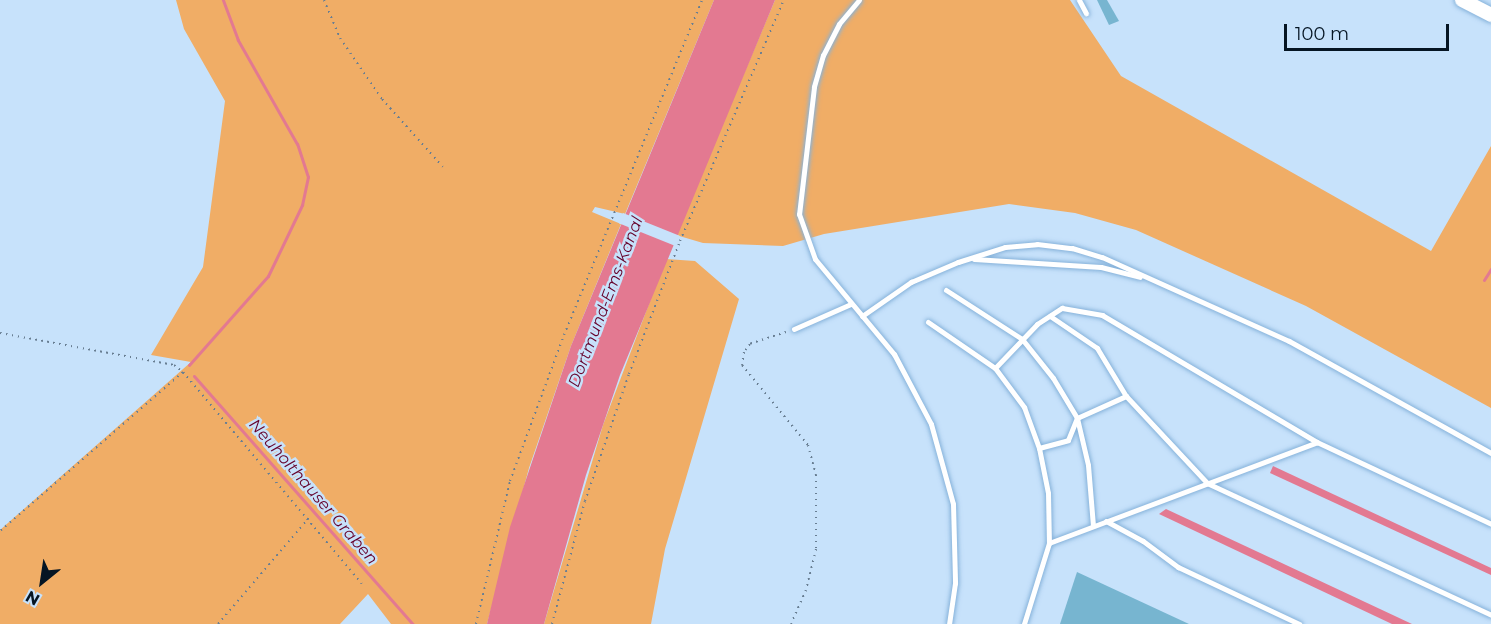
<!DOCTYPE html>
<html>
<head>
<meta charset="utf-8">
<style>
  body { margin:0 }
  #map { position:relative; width:1491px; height:624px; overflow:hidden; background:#c7e2fb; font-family:Montserrat,sans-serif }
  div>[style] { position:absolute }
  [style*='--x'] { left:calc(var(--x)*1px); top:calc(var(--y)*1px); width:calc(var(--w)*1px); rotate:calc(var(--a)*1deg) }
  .green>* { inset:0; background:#f0ad66 }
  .water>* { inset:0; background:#e37991 }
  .pier>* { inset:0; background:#c7e2fb; transform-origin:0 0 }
  .stream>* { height:3px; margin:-1.5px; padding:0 1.5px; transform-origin:1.5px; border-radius:1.5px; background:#e37991 }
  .building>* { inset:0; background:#77b5d0 }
  .path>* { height:2px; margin-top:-1px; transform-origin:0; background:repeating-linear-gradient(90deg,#687e92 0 1.5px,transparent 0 6px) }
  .roads { filter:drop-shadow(0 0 2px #86b2da) drop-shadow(0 0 2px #86b2da) }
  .service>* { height:5px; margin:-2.5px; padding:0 2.5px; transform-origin:2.5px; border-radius:2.5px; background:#fff }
  .secondary>* { height:14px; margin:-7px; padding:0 7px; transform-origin:7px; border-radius:7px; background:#fff }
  span { translate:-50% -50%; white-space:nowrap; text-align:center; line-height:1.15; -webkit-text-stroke:5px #c7e2fb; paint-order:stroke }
  .water-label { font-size:16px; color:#650029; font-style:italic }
  .north { position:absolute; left:12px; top:552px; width:60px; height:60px; -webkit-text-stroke:4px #c7e2fb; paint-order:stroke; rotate:210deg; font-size:16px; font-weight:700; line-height:24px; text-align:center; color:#051523 }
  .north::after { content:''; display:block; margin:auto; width:21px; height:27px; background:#051523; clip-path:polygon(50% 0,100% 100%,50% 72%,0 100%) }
  .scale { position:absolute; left:1284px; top:24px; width:165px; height:27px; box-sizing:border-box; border:3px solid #051523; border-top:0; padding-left:8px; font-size:18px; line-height:21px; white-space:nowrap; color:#051523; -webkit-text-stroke:4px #c7e2fb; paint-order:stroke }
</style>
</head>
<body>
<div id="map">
  <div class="green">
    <div style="clip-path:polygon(176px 0,714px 0,625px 214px,595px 207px,592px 212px,621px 224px,571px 346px,529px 468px,487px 624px,391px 624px,368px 594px,340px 624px,0 624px,0 530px,191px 362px,151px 355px,203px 267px,225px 101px,184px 29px)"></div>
    <div style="clip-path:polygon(775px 0,1070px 0,1121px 76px,1431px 251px,1491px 146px,1491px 408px,1306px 306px,1136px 230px,1075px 213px,1009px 204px,824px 234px,783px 246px,703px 243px,676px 235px)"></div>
    <div style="clip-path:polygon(666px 259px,695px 261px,739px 299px,665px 549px,651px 624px,544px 624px,603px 425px)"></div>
  </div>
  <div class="water">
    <div style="clip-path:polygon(714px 0,775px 0,620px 375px,586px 475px,544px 624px,487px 624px,510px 527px,571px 346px)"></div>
    <div style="clip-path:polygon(1273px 466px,1491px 568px,1491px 575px,1270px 473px)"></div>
    <div style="clip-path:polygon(1166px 509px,1412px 624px,1392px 624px,1159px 514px)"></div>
  </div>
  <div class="pier">
    <div style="left:623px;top:213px;width:61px;height:11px;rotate:22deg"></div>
  </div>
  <div class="stream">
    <div style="--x:1484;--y:280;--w:13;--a:-58"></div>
    <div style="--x:189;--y:365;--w:119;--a:-48.4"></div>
    <div style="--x:268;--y:276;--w:79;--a:-64.4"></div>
    <div style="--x:302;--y:205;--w:29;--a:-78"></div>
    <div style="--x:308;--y:177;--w:35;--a:-108"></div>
    <div style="--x:297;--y:144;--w:120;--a:-119.6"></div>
    <div style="--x:238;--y:40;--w:43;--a:-110.6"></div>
    <div style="--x:194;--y:376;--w:331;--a:48.6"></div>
  </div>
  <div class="building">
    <div style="clip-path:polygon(1097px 0,1107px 0,1119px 21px,1109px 25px)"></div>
    <div style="clip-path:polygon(1077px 572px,1189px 624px,1060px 624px)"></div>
  </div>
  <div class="path">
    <div style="--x:324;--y:0;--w:41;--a:67.2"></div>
    <div style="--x:340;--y:38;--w:74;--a:55.5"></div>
    <div style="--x:382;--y:99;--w:91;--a:48.1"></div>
    <div style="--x:786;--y:332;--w:38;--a:162"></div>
    <div style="--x:750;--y:344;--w:10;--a:127"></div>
    <div style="--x:744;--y:352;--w:13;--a:99"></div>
    <div style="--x:742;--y:365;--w:104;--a:50.5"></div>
    <div style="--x:808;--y:445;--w:31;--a:75"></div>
    <div style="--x:816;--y:475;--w:74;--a:90"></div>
    <div style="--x:816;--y:549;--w:42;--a:103.7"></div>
    <div style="--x:806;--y:590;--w:37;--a:114"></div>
    <div style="--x:0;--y:333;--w:177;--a:10.4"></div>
    <div style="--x:174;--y:365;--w:11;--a:38"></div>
    <div style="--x:183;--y:372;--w:242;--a:139"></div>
    <div style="--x:183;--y:372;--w:277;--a:49.8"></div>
    <div style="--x:218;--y:624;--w:140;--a:-49.4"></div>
    <div style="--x:476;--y:624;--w:147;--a:-76.6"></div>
    <div style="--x:510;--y:481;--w:156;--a:-69.7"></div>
    <div style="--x:564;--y:335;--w:362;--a:-67.6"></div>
    <div style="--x:552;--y:624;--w:127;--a:-75"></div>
    <div style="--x:585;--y:501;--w:134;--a:-70.9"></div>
    <div style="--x:629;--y:374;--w:142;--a:-69"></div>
    <div style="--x:680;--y:241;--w:262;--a:-66.7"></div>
  </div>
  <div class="roads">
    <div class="service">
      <div style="--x:859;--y:0;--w:31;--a:130"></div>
      <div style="--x:839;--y:24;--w:35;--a:117"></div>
      <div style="--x:823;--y:55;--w:33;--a:106"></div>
      <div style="--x:814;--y:87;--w:128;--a:96.7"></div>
      <div style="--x:799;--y:214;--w:48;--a:70.4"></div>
      <div style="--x:815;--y:259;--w:124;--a:50.3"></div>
      <div style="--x:894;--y:354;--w:79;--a:62.1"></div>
      <div style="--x:931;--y:424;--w:83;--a:74.6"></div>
      <div style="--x:953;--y:504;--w:79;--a:88.5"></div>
      <div style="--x:955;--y:583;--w:41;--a:98.3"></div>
      <div style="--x:1079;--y:0;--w:15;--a:62"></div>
      <div style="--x:974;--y:259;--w:127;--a:3.6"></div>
      <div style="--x:1101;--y:267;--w:40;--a:14.4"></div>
      <div style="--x:946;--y:290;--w:90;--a:32.8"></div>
      <div style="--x:1022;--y:339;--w:50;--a:51.5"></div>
      <div style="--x:1053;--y:378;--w:47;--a:59"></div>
      <div style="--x:1077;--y:418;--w:48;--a:76.8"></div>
      <div style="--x:1088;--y:465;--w:61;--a:85.3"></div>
      <div style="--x:862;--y:316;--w:60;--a:-34.8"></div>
      <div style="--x:911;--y:282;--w:51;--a:-23.1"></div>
      <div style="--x:958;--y:262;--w:49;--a:-17.7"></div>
      <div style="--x:1005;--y:247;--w:32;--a:-5"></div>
      <div style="--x:1037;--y:244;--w:35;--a:7"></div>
      <div style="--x:1072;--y:248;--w:31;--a:17"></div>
      <div style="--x:1102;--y:257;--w:205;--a:24.2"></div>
      <div style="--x:1289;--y:341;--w:231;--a:29"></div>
      <div style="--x:1050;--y:316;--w:57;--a:34.2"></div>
      <div style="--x:1097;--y:348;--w:56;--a:58.9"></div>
      <div style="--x:1126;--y:396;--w:119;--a:47"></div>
      <div style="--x:1207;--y:483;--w:313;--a:24.9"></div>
      <div style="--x:928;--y:322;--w:81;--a:34.5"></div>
      <div style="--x:995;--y:368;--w:49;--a:53.4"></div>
      <div style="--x:1024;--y:407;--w:44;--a:69.9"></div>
      <div style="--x:1039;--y:448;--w:46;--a:78.7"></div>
      <div style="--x:1048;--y:493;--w:50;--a:88.9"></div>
      <div style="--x:1049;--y:543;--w:85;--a:107.2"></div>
      <div style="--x:794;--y:329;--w:62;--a:-23.7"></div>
      <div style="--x:995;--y:368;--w:61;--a:-46.3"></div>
      <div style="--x:1037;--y:324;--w:30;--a:-33"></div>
      <div style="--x:1062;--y:308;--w:41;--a:9.9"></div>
      <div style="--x:1102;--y:315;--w:250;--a:30.6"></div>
      <div style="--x:1039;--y:448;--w:30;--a:-15"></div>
      <div style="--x:1068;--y:440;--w:24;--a:-68"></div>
      <div style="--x:1077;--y:418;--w:54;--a:-24.2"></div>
      <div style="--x:1106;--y:521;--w:42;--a:28.4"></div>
      <div style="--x:1143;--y:541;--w:44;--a:36.6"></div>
      <div style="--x:1178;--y:567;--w:134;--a:25.2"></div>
      <div style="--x:1049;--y:543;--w:286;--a:-20.6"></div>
      <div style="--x:1317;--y:442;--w:192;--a:25.2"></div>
    </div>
    <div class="secondary">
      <div style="--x:1462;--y:0;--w:33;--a:27"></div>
    </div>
  </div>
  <div class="water-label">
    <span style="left:606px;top:302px;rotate:-69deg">Dortmund-Ems-Kanal</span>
    <span style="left:313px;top:492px;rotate:49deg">Neuholthauser Graben</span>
  </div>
  <div class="north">N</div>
  <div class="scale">100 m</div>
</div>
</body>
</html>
